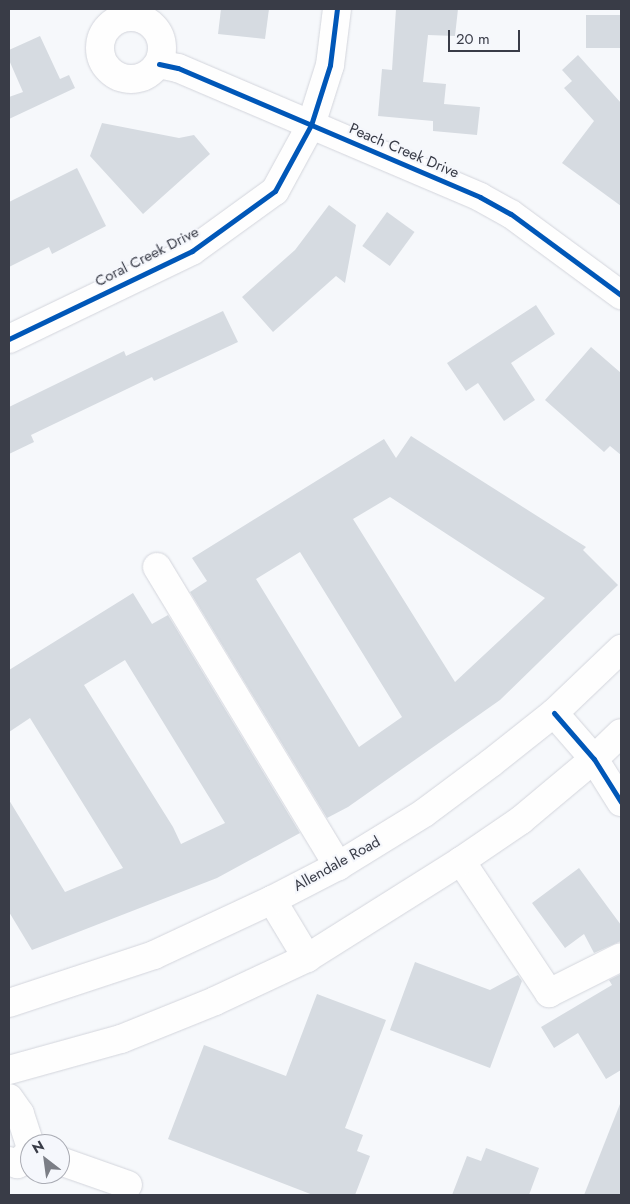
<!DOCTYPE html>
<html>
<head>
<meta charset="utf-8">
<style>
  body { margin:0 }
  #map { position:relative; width:630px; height:1204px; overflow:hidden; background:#f6f8fb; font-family:Jost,sans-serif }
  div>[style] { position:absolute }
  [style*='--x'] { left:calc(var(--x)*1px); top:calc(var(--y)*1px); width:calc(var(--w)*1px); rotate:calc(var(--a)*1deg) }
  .building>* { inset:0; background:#d6dbe1; transform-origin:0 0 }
  .roads { filter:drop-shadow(0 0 1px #d3d5dc) drop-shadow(0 0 1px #d3d5dc) }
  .minor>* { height:28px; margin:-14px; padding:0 14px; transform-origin:14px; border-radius:14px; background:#fefefe }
  .minor>.ring { margin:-14px; padding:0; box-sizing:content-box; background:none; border:28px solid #fefefe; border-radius:50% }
  .major>* { height:28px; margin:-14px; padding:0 14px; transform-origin:14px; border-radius:14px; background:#fefefe }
  .cycleway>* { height:5px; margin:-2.5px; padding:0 2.5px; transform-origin:2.5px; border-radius:2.5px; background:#0057b8 }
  span { translate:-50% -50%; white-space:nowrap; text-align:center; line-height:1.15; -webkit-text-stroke:4px #f5f7fc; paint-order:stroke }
  .street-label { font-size:15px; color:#393c47 }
  .frame { position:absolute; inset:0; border:10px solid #393c47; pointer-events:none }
  .north { position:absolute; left:20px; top:1134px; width:50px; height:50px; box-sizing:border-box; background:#f5f7fc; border:1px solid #aaacb4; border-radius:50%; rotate:330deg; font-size:14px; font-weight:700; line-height:20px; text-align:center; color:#393c47 }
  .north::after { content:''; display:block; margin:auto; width:18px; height:22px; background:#7b7e86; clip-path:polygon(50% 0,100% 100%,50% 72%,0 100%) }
  .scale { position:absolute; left:448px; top:30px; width:72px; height:22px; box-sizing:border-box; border:2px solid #393c47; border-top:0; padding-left:6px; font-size:15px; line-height:18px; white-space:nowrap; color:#393c47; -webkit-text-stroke:4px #f5f7fc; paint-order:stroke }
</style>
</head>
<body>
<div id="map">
  <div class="building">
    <div style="clip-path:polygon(221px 9px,269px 9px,265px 39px,218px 34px)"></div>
    <div style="clip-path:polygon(396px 9px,458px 9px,455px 36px,428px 35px,423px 82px,446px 84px,444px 104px,480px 107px,477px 135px,433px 131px,433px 121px,378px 116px,382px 69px,392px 70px)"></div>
    <div style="left:621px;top:15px;width:33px;height:35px;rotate:90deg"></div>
    <div style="clip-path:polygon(40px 36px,60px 79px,69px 75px,75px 88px,9px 119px,9px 97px,23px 92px,9px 60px,9px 50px)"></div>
    <div style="clip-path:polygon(578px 55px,621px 103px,621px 206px,562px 163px,594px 121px,564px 88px,572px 81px,562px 70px)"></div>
    <div style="clip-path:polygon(102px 123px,179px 138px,194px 135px,210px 154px,143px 214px,90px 156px)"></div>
    <div style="clip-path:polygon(77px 168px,106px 226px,52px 254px,49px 247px,9px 267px,9px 202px)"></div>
    <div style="clip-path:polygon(329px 205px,356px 225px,345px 283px,336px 276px,273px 332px,242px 297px,295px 250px)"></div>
    <div style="left:387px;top:212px;width:34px;height:42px;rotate:36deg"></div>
    <div style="clip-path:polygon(536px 305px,555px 334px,511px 363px,535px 400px,504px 421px,478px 383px,466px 391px,447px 363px)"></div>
    <div style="clip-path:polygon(223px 311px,238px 342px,154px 381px,152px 377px,31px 435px,34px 442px,9px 454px,9px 407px,124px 351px,126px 356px)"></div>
    <div style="clip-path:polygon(591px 347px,621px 373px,621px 455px,610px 446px,604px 452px,545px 400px)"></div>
    <div style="clip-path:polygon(evenodd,411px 436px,586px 547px,583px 550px,618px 585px,500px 700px,348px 807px,327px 818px,190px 592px,207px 581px,192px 558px,384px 439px,396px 458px,411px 436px,390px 497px,545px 598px,455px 682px,353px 519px,390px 497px,411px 436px,300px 552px,402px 717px,359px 747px,256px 579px,300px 552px)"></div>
    <div style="clip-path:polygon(evenodd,133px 593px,152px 624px,168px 615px,300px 833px,217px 878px,32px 950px,9px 912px,9px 800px,65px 892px,123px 868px,30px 718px,9px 732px,9px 670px,133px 593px,125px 660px,225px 823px,181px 844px,173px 827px,84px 685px,125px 660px)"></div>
    <div style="clip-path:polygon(579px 868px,621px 925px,621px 941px,594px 953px,584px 934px,565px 948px,532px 903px)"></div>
    <div style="clip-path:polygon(415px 962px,490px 990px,518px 975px,522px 981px,490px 1068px,390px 1030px)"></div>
    <div style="clip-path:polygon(621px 974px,621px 1070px,606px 1079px,578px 1033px,554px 1048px,541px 1027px,612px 985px,609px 980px)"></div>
    <div style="clip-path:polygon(317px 994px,386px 1020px,345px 1128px,363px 1135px,357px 1151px,370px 1156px,355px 1195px,313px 1195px,168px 1139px,204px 1045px,286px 1076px)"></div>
    <div style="clip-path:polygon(620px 1104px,621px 1195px,584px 1195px)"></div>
    <div style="clip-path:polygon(486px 1148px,539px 1168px,529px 1195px,452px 1195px,467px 1156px,481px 1161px)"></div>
  </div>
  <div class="roads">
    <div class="minor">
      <div class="ring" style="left:100px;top:17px;width:34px;height:34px"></div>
      <div style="--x:159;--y:64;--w:19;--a:12"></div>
      <div style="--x:178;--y:68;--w:328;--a:23.1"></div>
      <div style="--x:480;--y:197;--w:35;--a:29"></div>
      <div style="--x:511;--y:214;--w:137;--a:36.4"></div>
      <div style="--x:9;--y:339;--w:203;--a:-25.7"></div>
      <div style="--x:192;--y:251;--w:102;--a:-35.9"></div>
      <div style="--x:275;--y:191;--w:75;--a:-61.4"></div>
      <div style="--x:311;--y:125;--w:63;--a:-72.4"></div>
      <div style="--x:330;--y:65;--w:56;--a:-82.9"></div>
      <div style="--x:157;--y:567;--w:350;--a:58.8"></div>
      <div style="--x:554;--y:713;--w:61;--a:49"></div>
      <div style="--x:594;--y:759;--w:51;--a:57.9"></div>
      <div style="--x:461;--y:861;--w:159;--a:56.3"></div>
      <div style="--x:549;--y:993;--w:80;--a:-26.6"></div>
      <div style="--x:9;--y:1098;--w:19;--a:55"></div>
      <div style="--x:20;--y:1114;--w:32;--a:72"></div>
      <div style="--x:9;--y:1161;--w:9;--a:21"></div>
      <div style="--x:17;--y:1164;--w:18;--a:-43"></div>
      <div style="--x:60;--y:1161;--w:72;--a:19.4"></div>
    </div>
    <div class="major">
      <div style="--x:272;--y:900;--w:68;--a:58.9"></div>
      <div style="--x:9;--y:1003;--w:153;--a:-18.3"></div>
      <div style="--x:154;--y:955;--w:130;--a:-25"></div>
      <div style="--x:272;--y:900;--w:74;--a:-27.3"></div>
      <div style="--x:338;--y:866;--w:101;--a:-31.6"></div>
      <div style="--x:424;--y:813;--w:84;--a:-36.7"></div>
      <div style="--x:491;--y:763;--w:80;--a:-38.4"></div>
      <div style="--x:554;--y:713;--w:93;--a:-43.7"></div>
      <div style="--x:9;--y:1070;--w:116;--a:-15.5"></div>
      <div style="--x:121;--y:1039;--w:101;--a:-22"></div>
      <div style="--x:215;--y:1001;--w:102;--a:-25.1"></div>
      <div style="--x:307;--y:958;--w:182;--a:-32.2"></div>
      <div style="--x:461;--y:861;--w:73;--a:-34.3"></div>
      <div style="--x:521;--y:820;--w:95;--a:-39.9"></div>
      <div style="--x:594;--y:759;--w:37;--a:-44"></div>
    </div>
  </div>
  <div class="cycleway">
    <div style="--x:159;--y:64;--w:19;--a:12"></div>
    <div style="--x:178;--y:68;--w:328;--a:23.1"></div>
    <div style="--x:480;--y:197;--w:35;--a:29"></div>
    <div style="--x:511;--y:214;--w:137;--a:36.4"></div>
    <div style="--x:9;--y:339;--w:203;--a:-25.7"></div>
    <div style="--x:192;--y:251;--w:102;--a:-35.9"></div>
    <div style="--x:275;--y:191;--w:75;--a:-61.4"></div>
    <div style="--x:311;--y:125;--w:63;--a:-72.4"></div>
    <div style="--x:330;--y:65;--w:56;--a:-82.9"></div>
    <div style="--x:554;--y:713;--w:61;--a:49"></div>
    <div style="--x:594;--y:759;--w:51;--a:57.9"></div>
  </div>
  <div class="street-label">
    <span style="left:404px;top:151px;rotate:23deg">Peach Creek Drive</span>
    <span style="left:147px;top:257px;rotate:-27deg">Coral Creek Drive</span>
    <span style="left:337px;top:864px;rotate:-29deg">Allendale Road</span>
  </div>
  <div class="frame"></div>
  <div class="north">N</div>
  <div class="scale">20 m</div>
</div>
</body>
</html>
